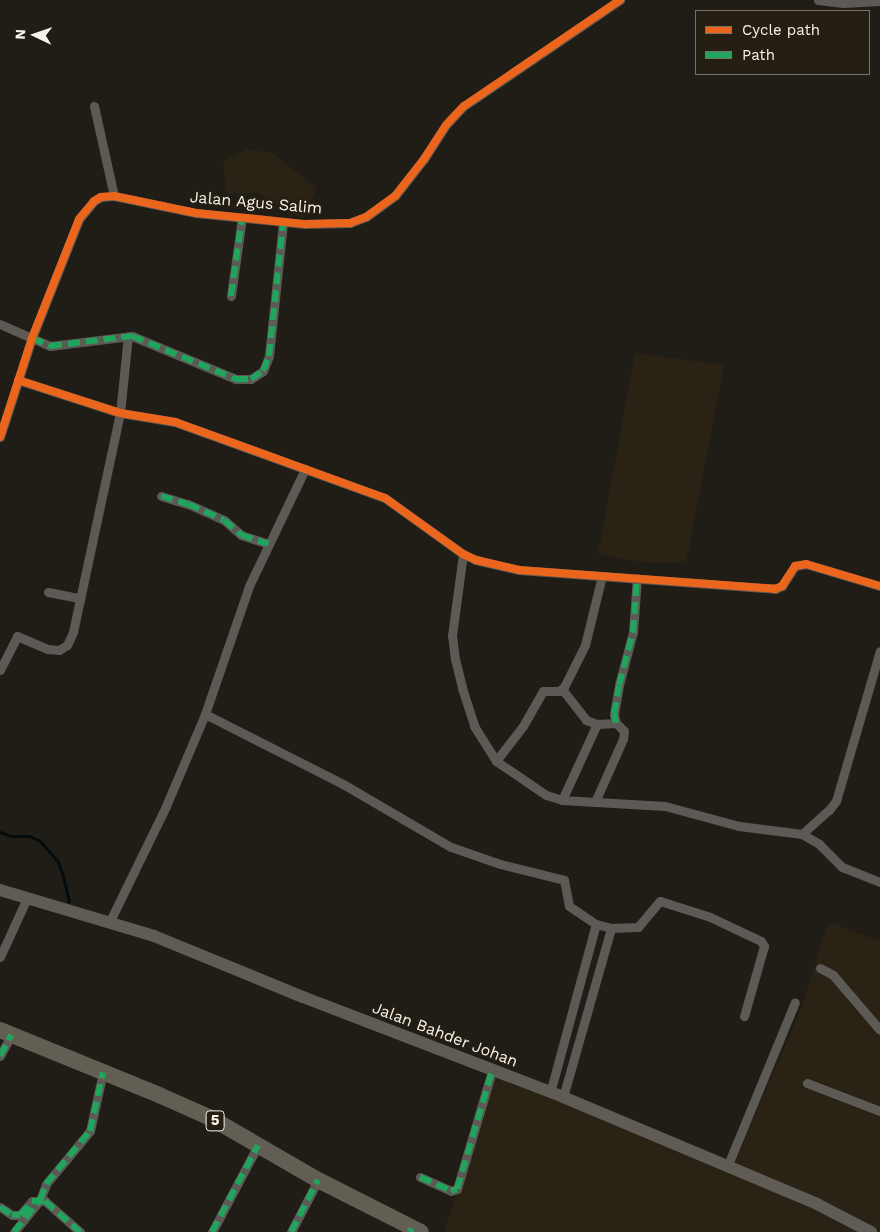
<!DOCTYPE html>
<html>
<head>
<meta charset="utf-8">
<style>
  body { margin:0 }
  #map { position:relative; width:880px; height:1232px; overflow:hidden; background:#201d17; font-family:"Work Sans",sans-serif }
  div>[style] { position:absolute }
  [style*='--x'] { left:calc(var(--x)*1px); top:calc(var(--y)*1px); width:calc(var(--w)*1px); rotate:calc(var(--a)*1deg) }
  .built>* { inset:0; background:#2a2214 }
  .stream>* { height:3px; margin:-1.5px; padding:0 1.5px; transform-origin:1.5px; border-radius:1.5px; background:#030c0d }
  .street>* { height:9px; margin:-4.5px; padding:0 4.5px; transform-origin:4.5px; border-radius:4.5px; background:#5d5a56 }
  .secondary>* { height:12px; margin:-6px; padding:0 6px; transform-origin:6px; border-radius:6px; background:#5f5c55 }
  .highway>* { height:16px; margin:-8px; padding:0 8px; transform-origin:8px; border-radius:8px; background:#625e53 }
  .quiet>* { height:6px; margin-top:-3px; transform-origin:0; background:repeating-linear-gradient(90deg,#20a55d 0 12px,transparent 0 18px) }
  .cycleway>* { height:8px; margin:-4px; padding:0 4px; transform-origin:4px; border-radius:4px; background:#eb651d }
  span { translate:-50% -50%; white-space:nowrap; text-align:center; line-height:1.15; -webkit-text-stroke:4.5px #241e13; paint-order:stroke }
  .shield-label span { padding:1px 4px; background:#241e13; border:1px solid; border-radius:4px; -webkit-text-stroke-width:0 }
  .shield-label { font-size:15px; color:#f6f2eb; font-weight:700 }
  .street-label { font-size:16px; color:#f6f2eb }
  .legend { position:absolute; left:695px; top:10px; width:175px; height:65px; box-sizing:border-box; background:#241e13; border:1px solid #787369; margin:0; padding:6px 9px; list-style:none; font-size:15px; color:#f6f2eb }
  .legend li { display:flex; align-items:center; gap:10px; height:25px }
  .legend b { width:25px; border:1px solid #787369 }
  .north { position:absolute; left:10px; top:10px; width:50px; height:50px; -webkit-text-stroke:4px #241e13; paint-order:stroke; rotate:273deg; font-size:14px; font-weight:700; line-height:20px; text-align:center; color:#f6f2eb }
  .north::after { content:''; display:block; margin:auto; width:18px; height:22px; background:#f6f2eb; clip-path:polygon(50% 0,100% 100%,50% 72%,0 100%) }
</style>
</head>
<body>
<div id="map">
  <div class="built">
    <div style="clip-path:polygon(247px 149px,273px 153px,317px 188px,303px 219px,258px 193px,226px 194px,223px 161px)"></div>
    <div style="clip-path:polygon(635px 353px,724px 365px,686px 563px,646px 563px,598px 554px)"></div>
    <div style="clip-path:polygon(829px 922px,880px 941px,880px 1232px,444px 1232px,494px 1075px,731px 1171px,800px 1011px)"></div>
  </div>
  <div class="stream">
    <div style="--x:0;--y:832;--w:12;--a:20"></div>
    <div style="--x:11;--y:836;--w:18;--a:0"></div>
    <div style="--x:29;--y:836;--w:12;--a:24"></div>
    <div style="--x:40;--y:841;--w:28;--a:49"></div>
    <div style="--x:58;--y:862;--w:15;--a:70"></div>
    <div style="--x:63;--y:876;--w:26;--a:77"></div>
  </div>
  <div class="street">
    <div style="--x:818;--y:0;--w:25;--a:7"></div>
    <div style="--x:843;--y:3;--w:37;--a:-3"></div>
    <div style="--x:94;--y:106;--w:92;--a:77.5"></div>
    <div style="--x:231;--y:296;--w:79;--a:-82"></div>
    <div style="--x:0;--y:324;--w:55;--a:23.7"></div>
    <div style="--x:50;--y:346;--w:83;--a:-7"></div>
    <div style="--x:132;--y:336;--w:113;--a:22.5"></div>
    <div style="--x:236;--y:379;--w:15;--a:0"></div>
    <div style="--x:251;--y:379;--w:14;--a:-34"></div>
    <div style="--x:263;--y:371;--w:16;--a:-68"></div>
    <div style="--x:269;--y:356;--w:135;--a:-84"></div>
    <div style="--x:18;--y:380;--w:107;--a:17.9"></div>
    <div style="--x:120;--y:413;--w:56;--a:9.3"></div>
    <div style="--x:175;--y:422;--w:223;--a:19.9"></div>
    <div style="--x:385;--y:498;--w:96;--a:35.7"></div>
    <div style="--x:463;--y:554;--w:14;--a:25"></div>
    <div style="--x:476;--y:560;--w:44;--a:13.1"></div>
    <div style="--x:519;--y:570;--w:257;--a:4.2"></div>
    <div style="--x:775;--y:589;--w:8;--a:-23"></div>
    <div style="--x:782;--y:586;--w:24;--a:-57"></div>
    <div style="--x:795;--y:566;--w:11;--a:-10"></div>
    <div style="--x:806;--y:564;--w:77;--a:16.6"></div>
    <div style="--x:0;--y:437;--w:104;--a:-72.1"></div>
    <div style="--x:32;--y:338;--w:128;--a:-68.4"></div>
    <div style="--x:79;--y:219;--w:23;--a:-50"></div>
    <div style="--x:94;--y:201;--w:8;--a:-30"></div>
    <div style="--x:101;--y:197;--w:13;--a:-4"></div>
    <div style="--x:114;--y:196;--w:84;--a:11.7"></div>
    <div style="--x:196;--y:213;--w:110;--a:5.8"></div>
    <div style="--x:305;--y:224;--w:45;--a:-1.3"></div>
    <div style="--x:350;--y:223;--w:17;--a:-21"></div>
    <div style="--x:366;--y:217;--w:36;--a:-36"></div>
    <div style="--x:395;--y:196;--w:47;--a:-51.9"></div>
    <div style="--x:424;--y:159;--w:40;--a:-57.1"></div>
    <div style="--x:446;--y:125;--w:26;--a:-47"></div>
    <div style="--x:464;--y:106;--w:189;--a:-34.2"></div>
    <div style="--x:161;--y:496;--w:28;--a:17"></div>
    <div style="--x:188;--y:504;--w:39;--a:24"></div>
    <div style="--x:224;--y:520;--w:23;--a:41"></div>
    <div style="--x:241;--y:535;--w:29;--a:18"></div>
    <div style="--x:463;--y:554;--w:82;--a:97.7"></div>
    <div style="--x:452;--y:635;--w:24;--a:83"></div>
    <div style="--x:455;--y:659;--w:30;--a:76"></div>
    <div style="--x:462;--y:688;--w:40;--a:72"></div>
    <div style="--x:474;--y:726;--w:41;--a:57.8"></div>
    <div style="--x:496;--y:761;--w:60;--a:34.2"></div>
    <div style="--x:546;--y:795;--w:17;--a:17"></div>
    <div style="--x:562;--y:800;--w:103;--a:3.3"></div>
    <div style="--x:665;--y:806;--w:77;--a:15.1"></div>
    <div style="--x:739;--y:826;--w:64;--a:7.2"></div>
    <div style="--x:802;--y:834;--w:36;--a:-42"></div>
    <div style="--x:829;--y:810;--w:11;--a:-52"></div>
    <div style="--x:836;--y:801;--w:156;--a:-73.7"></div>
    <div style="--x:48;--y:592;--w:33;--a:11"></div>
    <div style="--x:0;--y:670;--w:38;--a:-63"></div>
    <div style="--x:17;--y:636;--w:34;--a:23"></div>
    <div style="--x:48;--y:649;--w:11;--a:5"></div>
    <div style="--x:59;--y:650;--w:9;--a:-32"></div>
    <div style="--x:67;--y:645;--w:14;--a:-65"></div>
    <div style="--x:73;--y:632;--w:224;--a:-77.9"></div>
    <div style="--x:120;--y:413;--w:77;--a:-84.1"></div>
    <div style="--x:562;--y:689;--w:39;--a:52"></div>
    <div style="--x:586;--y:720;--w:12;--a:20"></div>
    <div style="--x:205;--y:714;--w:155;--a:26.9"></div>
    <div style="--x:343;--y:784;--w:125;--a:30.3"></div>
    <div style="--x:451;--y:847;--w:52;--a:19.1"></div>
    <div style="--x:500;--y:864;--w:66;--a:14"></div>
    <div style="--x:564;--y:880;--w:26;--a:79"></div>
    <div style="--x:569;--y:906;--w:32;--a:34"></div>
    <div style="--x:596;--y:924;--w:16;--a:15"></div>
    <div style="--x:611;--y:928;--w:27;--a:-2"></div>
    <div style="--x:638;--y:927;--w:34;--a:-50"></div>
    <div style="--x:660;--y:901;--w:52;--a:17.7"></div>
    <div style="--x:710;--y:917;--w:56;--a:25.2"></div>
    <div style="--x:761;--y:941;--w:6;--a:59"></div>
    <div style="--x:764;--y:946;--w:73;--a:105.9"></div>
    <div style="--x:616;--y:723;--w:9;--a:-103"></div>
    <div style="--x:614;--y:714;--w:29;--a:-80"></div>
    <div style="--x:619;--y:685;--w:55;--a:-75.2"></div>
    <div style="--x:633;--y:632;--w:54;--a:-85.8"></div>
    <div style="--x:496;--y:761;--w:44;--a:-52.4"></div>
    <div style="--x:523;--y:726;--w:40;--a:-60.3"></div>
    <div style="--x:543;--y:691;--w:16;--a:0"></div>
    <div style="--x:559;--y:691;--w:6;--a:-39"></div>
    <div style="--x:564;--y:687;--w:47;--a:-63.4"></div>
    <div style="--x:585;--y:645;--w:71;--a:-76.2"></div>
    <div style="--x:562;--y:800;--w:84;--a:-65.3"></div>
    <div style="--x:597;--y:724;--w:19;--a:-3"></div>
    <div style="--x:616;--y:723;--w:11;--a:45"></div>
    <div style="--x:624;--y:731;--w:8;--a:97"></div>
    <div style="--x:623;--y:739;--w:69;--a:114"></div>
    <div style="--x:802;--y:834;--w:20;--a:30"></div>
    <div style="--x:819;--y:844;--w:33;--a:45"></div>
    <div style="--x:842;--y:867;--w:41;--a:21.5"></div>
    <div style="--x:109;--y:923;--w:130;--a:-64"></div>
    <div style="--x:166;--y:806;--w:100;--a:-67"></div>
    <div style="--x:205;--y:714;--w:135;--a:-71"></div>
    <div style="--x:249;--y:586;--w:130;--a:-64.4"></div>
    <div style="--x:0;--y:957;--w:65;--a:-65.4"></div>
    <div style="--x:820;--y:968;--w:15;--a:28"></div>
    <div style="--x:833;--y:975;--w:72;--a:49.5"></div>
    <div style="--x:0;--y:1056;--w:24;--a:-62"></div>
    <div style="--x:807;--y:1083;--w:78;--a:21"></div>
    <div style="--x:550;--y:1093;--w:175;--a:-74.8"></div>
    <div style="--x:563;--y:1097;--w:176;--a:-74.1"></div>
    <div style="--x:727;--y:1167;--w:178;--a:-67.6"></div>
    <div style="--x:420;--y:1177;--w:34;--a:24"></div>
    <div style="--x:451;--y:1191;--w:6;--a:-18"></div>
    <div style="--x:457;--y:1189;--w:123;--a:-73.5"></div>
    <div style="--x:0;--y:1207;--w:14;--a:34"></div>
    <div style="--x:12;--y:1215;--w:8;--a:0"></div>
    <div style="--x:20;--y:1215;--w:18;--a:-49"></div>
    <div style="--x:32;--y:1201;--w:13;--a:0"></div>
    <div style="--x:45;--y:1201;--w:47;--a:41.5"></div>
    <div style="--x:14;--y:1232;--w:41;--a:-50.9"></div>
    <div style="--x:40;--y:1200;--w:17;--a:-69"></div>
    <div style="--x:46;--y:1184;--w:69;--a:-50.3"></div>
    <div style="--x:90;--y:1131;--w:60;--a:-77.6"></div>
    <div style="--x:212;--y:1232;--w:98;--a:-62.1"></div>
    <div style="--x:291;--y:1232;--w:59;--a:-62.6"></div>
  </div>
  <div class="secondary">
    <div style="--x:0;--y:890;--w:161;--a:16.6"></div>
    <div style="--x:154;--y:936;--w:161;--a:22.3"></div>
    <div style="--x:303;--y:997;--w:279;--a:21"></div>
    <div style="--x:563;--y:1097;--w:276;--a:22.8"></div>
    <div style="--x:817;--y:1204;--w:61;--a:27.4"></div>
  </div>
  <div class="highway">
    <div style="--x:0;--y:1030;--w:172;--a:22.2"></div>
    <div style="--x:159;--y:1095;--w:57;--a:23.9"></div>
    <div style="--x:211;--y:1118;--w:124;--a:30.1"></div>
    <div style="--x:318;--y:1180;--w:115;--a:26.8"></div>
  </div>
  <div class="quiet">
    <div style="--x:231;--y:296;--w:79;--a:-82"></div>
    <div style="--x:32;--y:338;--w:20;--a:24"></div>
    <div style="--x:50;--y:346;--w:83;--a:-7"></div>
    <div style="--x:132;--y:336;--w:113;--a:22.5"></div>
    <div style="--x:236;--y:379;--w:15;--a:0"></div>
    <div style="--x:251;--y:379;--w:14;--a:-34"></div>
    <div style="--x:263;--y:371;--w:16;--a:-68"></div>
    <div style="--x:269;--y:356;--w:135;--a:-84"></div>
    <div style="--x:161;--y:496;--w:28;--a:17"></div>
    <div style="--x:188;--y:504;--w:39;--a:24"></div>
    <div style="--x:224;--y:520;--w:23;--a:41"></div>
    <div style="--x:241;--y:535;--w:29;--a:18"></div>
    <div style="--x:616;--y:723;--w:9;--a:-103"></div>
    <div style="--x:614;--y:714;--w:29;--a:-80"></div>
    <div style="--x:619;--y:685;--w:55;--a:-75.2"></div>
    <div style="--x:633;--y:632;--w:54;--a:-85.8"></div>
    <div style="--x:0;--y:1056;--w:24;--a:-62"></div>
    <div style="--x:420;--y:1177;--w:34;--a:24"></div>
    <div style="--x:451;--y:1191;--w:6;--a:-18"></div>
    <div style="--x:457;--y:1189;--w:123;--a:-73.5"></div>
    <div style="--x:0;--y:1207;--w:14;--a:34"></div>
    <div style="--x:12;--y:1215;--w:8;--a:0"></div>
    <div style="--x:20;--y:1215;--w:18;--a:-49"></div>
    <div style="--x:32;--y:1201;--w:13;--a:0"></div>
    <div style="--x:45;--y:1201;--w:47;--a:41.5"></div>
    <div style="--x:14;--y:1232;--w:41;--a:-50.9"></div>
    <div style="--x:40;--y:1200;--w:17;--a:-69"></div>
    <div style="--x:46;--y:1184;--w:69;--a:-50.3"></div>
    <div style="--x:90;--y:1131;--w:60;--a:-77.6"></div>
    <div style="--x:212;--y:1232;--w:98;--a:-62.1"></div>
    <div style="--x:291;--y:1232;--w:59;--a:-62.6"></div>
    <div style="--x:410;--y:1232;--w:4;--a:-63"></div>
  </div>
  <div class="cycleway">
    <div style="--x:18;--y:380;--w:107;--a:17.9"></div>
    <div style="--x:120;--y:413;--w:56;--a:9.3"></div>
    <div style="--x:175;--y:422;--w:223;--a:19.9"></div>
    <div style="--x:385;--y:498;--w:96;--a:35.7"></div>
    <div style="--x:463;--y:554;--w:14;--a:25"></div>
    <div style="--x:476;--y:560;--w:44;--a:13.1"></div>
    <div style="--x:519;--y:570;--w:257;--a:4.2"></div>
    <div style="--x:775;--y:589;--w:8;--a:-23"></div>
    <div style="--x:782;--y:586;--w:24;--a:-57"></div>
    <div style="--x:795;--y:566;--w:11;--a:-10"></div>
    <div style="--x:806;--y:564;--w:77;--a:16.6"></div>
    <div style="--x:0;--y:437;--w:104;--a:-72.1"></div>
    <div style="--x:32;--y:338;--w:128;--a:-68.4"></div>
    <div style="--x:79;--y:219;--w:23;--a:-50"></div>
    <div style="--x:94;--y:201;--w:8;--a:-30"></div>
    <div style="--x:101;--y:197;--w:13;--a:-4"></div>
    <div style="--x:114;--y:196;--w:84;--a:11.7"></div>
    <div style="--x:196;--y:213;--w:110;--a:5.8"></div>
    <div style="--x:305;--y:224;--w:45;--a:-1.3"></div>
    <div style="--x:350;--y:223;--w:17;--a:-21"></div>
    <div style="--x:366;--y:217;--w:36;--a:-36"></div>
    <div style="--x:395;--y:196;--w:47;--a:-51.9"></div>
    <div style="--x:424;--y:159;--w:40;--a:-57.1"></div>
    <div style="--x:446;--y:125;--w:26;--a:-47"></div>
    <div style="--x:464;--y:106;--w:189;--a:-34.2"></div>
  </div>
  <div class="shield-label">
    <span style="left:215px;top:1121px">5</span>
  </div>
  <div class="street-label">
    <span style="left:256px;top:203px;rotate:5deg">Jalan Agus Salim</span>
    <span style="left:445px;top:1035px;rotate:21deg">Jalan Bahder Johan</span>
  </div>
  <ul class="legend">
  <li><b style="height:6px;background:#eb651d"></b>Cycle path</li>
  <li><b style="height:6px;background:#20a55d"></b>Path</li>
  </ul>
  <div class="north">N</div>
</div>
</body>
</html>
